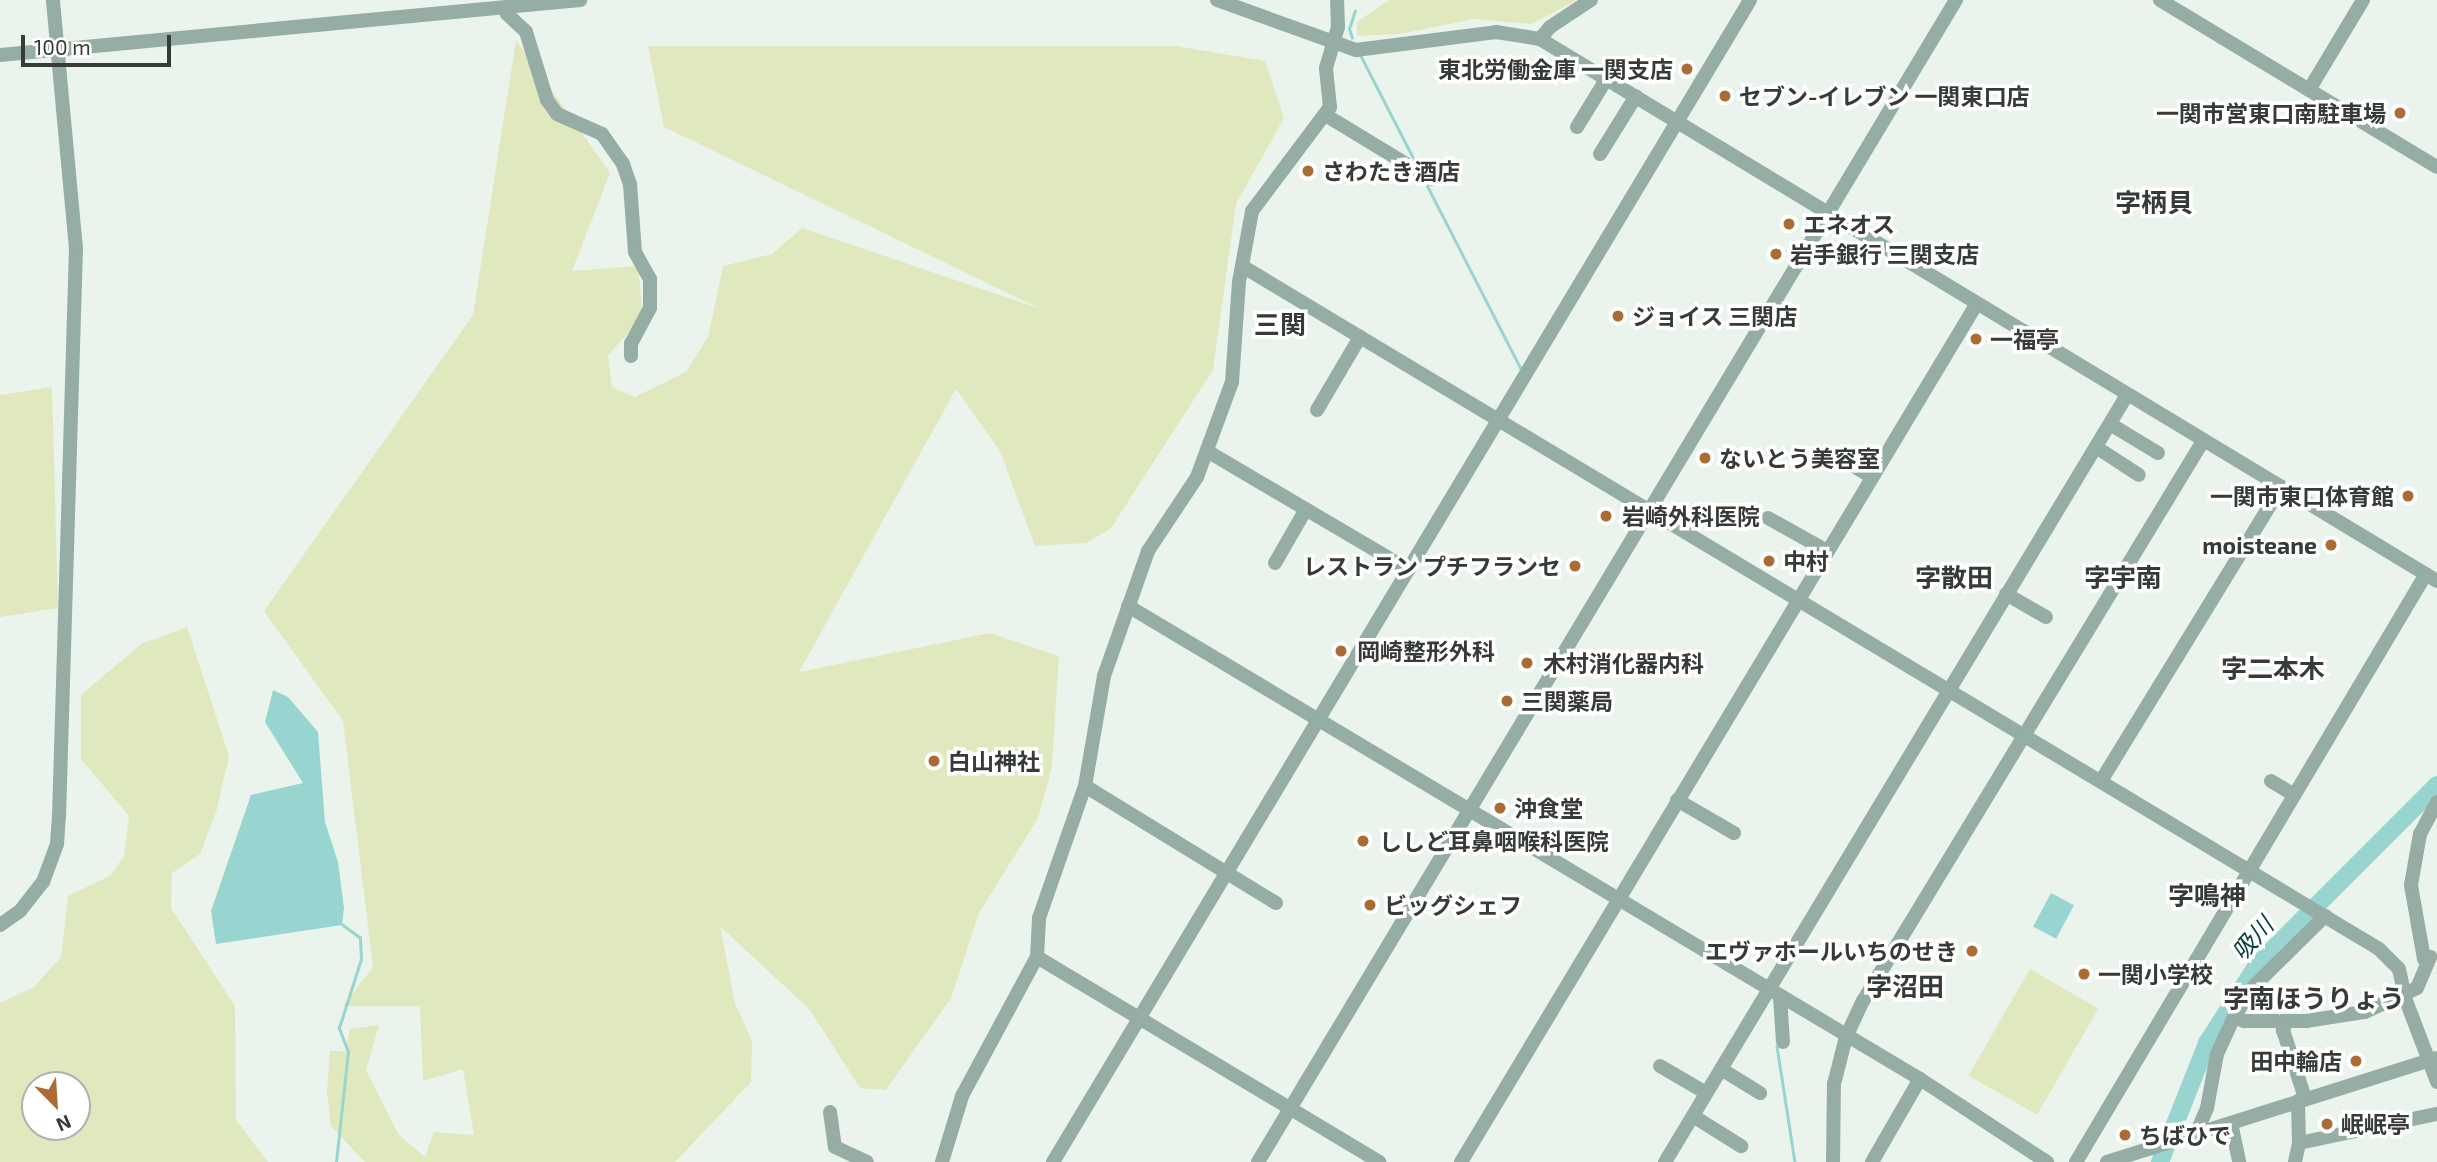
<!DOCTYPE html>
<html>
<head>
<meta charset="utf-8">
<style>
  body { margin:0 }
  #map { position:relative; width:2437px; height:1162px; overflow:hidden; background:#eaf4ed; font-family:"Exo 2","Noto Sans JP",sans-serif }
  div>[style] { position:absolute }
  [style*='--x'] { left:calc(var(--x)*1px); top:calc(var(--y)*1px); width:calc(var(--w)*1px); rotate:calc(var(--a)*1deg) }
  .green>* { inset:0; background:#e0e8be; transform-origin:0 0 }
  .water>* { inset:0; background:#98d5d1; transform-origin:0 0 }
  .stream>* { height:2.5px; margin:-1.25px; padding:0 1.25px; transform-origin:1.25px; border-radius:1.25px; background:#98d5d1 }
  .river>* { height:18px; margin:-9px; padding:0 9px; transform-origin:9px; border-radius:9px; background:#98d5d1 }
  .minor>* { height:14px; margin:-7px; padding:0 7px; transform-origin:7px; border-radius:7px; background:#96ada5 }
  .dots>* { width:19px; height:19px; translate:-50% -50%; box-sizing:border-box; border:4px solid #fff; border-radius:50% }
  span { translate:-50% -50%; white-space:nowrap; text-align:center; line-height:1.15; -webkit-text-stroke:7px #fff; paint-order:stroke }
  .poi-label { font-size:23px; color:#373b38; font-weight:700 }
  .right { translate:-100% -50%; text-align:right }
  .left { translate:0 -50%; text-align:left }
  .water-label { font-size:24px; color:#023d3b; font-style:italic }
  .quarter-label { font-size:26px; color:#373b38; font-weight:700 }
  .north { position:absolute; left:21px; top:1071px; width:70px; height:70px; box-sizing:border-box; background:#fff; border:2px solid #afb1af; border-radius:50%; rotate:156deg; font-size:19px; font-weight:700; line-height:28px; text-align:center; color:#373b38 }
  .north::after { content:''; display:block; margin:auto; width:24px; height:32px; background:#ab6b34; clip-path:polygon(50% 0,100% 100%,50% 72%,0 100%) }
  .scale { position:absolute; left:21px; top:35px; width:150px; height:32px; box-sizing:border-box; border:4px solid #373b38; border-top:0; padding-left:9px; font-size:21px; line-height:24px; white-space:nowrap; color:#373b38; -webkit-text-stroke:5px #fff; paint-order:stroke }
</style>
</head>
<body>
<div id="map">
  <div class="green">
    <div style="clip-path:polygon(1389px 0,1577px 0,1531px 24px,1474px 19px,1400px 34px,1357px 36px,1357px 22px)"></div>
    <div style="clip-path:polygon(516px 40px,610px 173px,572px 271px,638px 266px,643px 317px,608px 355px,612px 387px,635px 397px,686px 372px,708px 337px,723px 266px,772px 254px,802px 228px,1041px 309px,664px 127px,648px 46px,1176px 46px,1265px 61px,1284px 118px,1236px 204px,1213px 370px,1111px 528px,1086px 543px,1035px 546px,1000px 451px,956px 389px,799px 672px,990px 633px,1059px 656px,1052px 767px,1038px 818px,979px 913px,951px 998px,886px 1090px,860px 1088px,810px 1010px,720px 926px,735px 1003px,752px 1041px,751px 1082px,675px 1162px,365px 1162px,331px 1126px,327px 1092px,330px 1051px,345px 1051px,350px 1029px,379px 1025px,366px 1070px,399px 1135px,425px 1157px,434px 1132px,474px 1135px,463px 1069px,423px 1081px,420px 1006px,343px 1006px,373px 967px,343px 721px,264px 611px,473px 315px)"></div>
    <div style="clip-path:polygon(52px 387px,58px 608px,0 617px,0 395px)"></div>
    <div style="clip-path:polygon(evenodd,187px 627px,229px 756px,217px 809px,200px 854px,172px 873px,171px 908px,235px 1006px,236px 1120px,268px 1162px,0 1162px,0 1003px,34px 987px,61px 957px,68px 896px,110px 876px,124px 856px,129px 816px,81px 759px,81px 695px,141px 644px,187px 627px,35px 1085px,77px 1085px,77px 1127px,35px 1127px,35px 1085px)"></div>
    <div style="left:2030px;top:969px;width:79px;height:123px;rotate:30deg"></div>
  </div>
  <div class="water">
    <div style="clip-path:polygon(273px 690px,288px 697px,318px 732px,325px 822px,338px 862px,344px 908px,342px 925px,216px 944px,211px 911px,251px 795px,303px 783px,265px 722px)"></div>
    <div style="left:2051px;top:893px;width:26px;height:38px;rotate:28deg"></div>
  </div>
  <div class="stream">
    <div style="--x:1352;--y:38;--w:9;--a:-108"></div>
    <div style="--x:1349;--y:29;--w:19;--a:-72"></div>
    <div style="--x:1360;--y:54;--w:123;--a:62.8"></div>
    <div style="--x:1427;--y:185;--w:207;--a:62.9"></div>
    <div style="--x:1777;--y:1046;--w:117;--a:81.2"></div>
    <div style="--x:336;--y:1162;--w:111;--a:-83.8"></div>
    <div style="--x:348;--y:1052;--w:26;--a:-111"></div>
    <div style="--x:339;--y:1028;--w:72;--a:-72.3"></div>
    <div style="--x:361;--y:959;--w:21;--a:-93"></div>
    <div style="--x:360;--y:938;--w:22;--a:-144"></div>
  </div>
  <div class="river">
    <div style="--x:2160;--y:1162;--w:128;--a:-68.4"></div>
    <div style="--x:2207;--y:1043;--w:94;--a:-57.2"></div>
    <div style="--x:2258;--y:964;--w:253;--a:-45"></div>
  </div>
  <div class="minor">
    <div style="--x:1217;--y:0;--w:148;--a:19.8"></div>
    <div style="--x:1356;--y:50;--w:141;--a:-7.3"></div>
    <div style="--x:1496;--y:32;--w:45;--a:9"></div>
    <div style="--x:1540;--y:39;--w:1048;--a:31.14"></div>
    <div style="--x:2160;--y:0;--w:323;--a:31.1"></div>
    <div style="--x:508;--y:7;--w:7;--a:98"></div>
    <div style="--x:507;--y:14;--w:26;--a:43"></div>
    <div style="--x:526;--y:32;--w:71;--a:72.8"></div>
    <div style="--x:547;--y:100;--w:17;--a:54"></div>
    <div style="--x:557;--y:114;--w:49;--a:24"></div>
    <div style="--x:602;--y:134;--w:37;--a:55"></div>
    <div style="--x:623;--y:164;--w:21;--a:71"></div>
    <div style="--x:630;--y:184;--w:68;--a:85.8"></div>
    <div style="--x:635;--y:252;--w:31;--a:61"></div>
    <div style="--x:650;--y:279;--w:29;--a:90"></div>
    <div style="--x:650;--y:308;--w:40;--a:118"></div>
    <div style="--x:631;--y:343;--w:13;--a:90"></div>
    <div style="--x:1540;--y:39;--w:16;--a:-50"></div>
    <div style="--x:1550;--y:27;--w:49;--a:-33.4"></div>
    <div style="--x:0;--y:55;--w:583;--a:-5.42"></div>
    <div style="--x:2309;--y:90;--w:105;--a:-59"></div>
    <div style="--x:1327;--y:116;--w:122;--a:31.2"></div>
    <div style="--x:1577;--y:127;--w:57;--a:-58.5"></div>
    <div style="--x:1600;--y:154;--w:68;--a:-58.2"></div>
    <div style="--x:1242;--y:266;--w:1326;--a:30.99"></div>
    <div style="--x:2379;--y:949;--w:28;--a:45"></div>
    <div style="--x:2399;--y:969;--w:30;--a:78"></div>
    <div style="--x:2405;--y:998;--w:90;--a:69.1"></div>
    <div style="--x:1317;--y:410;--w:85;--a:-59.5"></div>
    <div style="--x:2110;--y:424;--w:56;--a:31.1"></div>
    <div style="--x:2096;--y:447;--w:51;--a:33.1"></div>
    <div style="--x:1207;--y:451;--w:234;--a:30.5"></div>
    <div style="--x:1830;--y:452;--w:49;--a:30.8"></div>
    <div style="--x:1768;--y:518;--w:68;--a:29.2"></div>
    <div style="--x:1275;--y:563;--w:62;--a:-60.1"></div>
    <div style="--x:2006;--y:594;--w:46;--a:29.9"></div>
    <div style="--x:1128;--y:606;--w:922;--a:30.85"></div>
    <div style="--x:1920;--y:1079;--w:152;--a:33.2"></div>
    <div style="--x:2101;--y:781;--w:345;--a:-58.5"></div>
    <div style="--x:2271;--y:781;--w:26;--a:31"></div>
    <div style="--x:1085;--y:786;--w:224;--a:31.5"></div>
    <div style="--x:1677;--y:800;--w:66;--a:30.1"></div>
    <div style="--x:0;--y:925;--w:24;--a:-35"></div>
    <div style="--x:20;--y:911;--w:37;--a:-52"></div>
    <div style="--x:43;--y:882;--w:40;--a:-69.8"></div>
    <div style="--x:57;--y:844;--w:27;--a:-86"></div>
    <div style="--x:59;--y:817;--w:568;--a:-88.29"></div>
    <div style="--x:76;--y:249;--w:250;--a:-95.3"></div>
    <div style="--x:1037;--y:957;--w:399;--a:30.9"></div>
    <div style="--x:2424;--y:959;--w:75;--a:-100"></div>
    <div style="--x:2411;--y:885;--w:52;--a:-80"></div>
    <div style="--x:2420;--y:834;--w:36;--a:-62"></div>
    <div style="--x:1780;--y:997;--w:45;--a:86.2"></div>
    <div style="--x:2234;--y:1017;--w:11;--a:22"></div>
    <div style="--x:2244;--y:1021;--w:62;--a:0"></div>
    <div style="--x:2306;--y:1021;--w:60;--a:-8.7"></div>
    <div style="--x:2365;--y:1012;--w:57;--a:-24.8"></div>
    <div style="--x:2417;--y:988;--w:34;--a:-67"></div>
    <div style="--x:2286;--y:1022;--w:9;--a:111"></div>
    <div style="--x:2283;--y:1030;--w:71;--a:72.1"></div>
    <div style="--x:1660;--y:1066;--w:53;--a:30.4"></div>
    <div style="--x:1721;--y:1069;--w:46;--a:31.6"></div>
    <div style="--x:830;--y:1112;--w:35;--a:82"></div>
    <div style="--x:835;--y:1147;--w:35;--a:25"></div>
    <div style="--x:1693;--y:1116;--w:57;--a:32"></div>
    <div style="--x:2231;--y:1123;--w:40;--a:78"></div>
    <div style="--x:2196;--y:1134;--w:28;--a:-67"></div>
    <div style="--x:2207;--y:1108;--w:55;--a:-79.5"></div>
    <div style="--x:2217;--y:1054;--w:41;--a:-65.3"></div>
    <div style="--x:2234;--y:1017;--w:37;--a:-57"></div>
    <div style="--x:2254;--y:986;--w:100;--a:-44.6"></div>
    <div style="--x:2299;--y:1143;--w:141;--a:-11.9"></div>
    <div style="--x:942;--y:1162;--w:69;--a:-73.1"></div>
    <div style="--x:962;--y:1096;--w:158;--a:-61.7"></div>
    <div style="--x:1037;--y:957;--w:39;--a:-87"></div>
    <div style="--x:1039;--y:918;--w:140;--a:-70.8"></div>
    <div style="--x:1085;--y:786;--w:112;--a:-80.2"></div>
    <div style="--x:1104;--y:676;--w:133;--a:-70.6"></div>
    <div style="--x:1148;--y:551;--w:89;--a:-56.5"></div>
    <div style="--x:1197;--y:477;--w:101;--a:-69.8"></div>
    <div style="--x:1232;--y:382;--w:100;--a:-86"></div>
    <div style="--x:1239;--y:282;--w:72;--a:-79.6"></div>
    <div style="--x:1252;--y:211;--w:130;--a:-53.1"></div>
    <div style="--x:1330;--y:107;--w:39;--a:-96"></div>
    <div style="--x:1326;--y:68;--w:43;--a:-73.7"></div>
    <div style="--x:1338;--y:27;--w:27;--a:-92"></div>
    <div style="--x:1053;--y:1162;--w:1355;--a:-59.04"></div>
    <div style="--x:1258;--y:1162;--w:1356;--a:-59.01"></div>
    <div style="--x:1461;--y:1162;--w:1000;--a:-59"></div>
    <div style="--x:1665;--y:1162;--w:895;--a:-58.94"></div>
    <div style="--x:1833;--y:1162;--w:78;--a:-89.3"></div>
    <div style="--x:1834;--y:1084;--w:49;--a:-75.7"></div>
    <div style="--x:1846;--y:1037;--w:40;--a:-65"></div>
    <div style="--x:1863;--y:1001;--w:655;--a:-58.74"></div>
    <div style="--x:1872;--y:1162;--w:96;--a:-60"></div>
    <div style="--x:2076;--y:1162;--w:684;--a:-59.24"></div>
    <div style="--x:2107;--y:1162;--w:345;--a:-17.5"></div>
    <div style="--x:2295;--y:1162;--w:19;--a:-78"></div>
    <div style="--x:2299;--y:1143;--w:42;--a:-91.4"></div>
  </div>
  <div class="dots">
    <div style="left:1687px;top:69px;background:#ab6b34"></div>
    <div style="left:1725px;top:96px;background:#ab6b34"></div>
    <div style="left:2400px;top:113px;background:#ab6b34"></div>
    <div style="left:1308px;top:171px;background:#ab6b34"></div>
    <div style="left:1789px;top:224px;background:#ab6b34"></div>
    <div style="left:1776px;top:254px;background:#ab6b34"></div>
    <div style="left:1618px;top:316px;background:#ab6b34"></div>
    <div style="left:1976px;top:339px;background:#ab6b34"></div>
    <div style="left:1705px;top:458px;background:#ab6b34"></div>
    <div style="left:2408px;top:496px;background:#ab6b34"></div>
    <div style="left:1606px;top:516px;background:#ab6b34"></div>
    <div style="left:2331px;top:545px;background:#ab6b34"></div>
    <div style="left:1769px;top:561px;background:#ab6b34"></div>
    <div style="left:1575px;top:566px;background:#ab6b34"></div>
    <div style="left:1341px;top:651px;background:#ab6b34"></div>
    <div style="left:1527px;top:663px;background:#ab6b34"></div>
    <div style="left:1507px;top:701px;background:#ab6b34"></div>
    <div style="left:934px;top:761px;background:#ab6b34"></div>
    <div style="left:1500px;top:808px;background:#ab6b34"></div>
    <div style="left:1363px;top:841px;background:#ab6b34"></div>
    <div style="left:1370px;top:905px;background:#ab6b34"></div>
    <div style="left:1972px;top:951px;background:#ab6b34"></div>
    <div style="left:2084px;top:974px;background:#ab6b34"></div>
    <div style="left:2356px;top:1061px;background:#ab6b34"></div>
    <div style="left:2327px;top:1124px;background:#ab6b34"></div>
    <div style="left:2125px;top:1135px;background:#ab6b34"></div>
  </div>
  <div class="poi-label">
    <span class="right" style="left:1673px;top:69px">東北労働金庫 一関支店</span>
    <span class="left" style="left:1739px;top:96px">セブン-イレブン 一関東口店</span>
    <span class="right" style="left:2386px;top:113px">一関市営東口南駐車場</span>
    <span class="left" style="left:1322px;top:171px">さわたき酒店</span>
    <span class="left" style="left:1803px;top:224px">エネオス</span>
    <span class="left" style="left:1790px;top:254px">岩手銀行 三関支店</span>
    <span class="left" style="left:1632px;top:316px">ジョイス 三関店</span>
    <span class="left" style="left:1990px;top:339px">一福亭</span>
    <span class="left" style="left:1719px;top:458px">ないとう美容室</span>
    <span class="right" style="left:2394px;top:496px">一関市東口体育館</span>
    <span class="left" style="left:1622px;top:516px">岩崎外科医院</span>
    <span class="right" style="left:2317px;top:545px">moisteane</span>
    <span class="left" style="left:1783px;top:561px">中村</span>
    <span class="right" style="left:1561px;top:566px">レストラン プチフランセ</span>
    <span class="left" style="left:1357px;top:651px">岡崎整形外科</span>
    <span class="left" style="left:1543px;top:663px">木村消化器内科</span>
    <span class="left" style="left:1521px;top:701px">三関薬局</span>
    <span class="left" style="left:948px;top:761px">白山神社</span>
    <span class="left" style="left:1514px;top:808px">沖食堂</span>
    <span class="left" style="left:1379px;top:841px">ししど耳鼻咽喉科医院</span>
    <span class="left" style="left:1384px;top:905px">ビッグシェフ</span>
    <span class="right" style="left:1958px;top:951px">エヴァホールいちのせき</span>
    <span class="left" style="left:2098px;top:974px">一関小学校</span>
    <span class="right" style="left:2342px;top:1061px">田中輪店</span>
    <span class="left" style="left:2341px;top:1124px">岷岷亭</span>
    <span class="left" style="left:2139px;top:1135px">ちばひで</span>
  </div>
  <div class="water-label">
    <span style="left:2252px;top:938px;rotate:-48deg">吸川</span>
  </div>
  <div class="quarter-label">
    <span style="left:2154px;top:202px">字柄貝</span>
    <span style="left:1280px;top:324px">三関</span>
    <span style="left:1954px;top:577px">字散田</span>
    <span style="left:2123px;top:577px">字宇南</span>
    <span style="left:2273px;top:668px">字二本木</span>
    <span style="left:2207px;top:895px">字鳴神</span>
    <span style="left:1905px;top:986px">字沼田</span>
    <span style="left:2314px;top:998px">字南ほうりょう</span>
  </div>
  <div class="north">N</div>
  <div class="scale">100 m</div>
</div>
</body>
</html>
